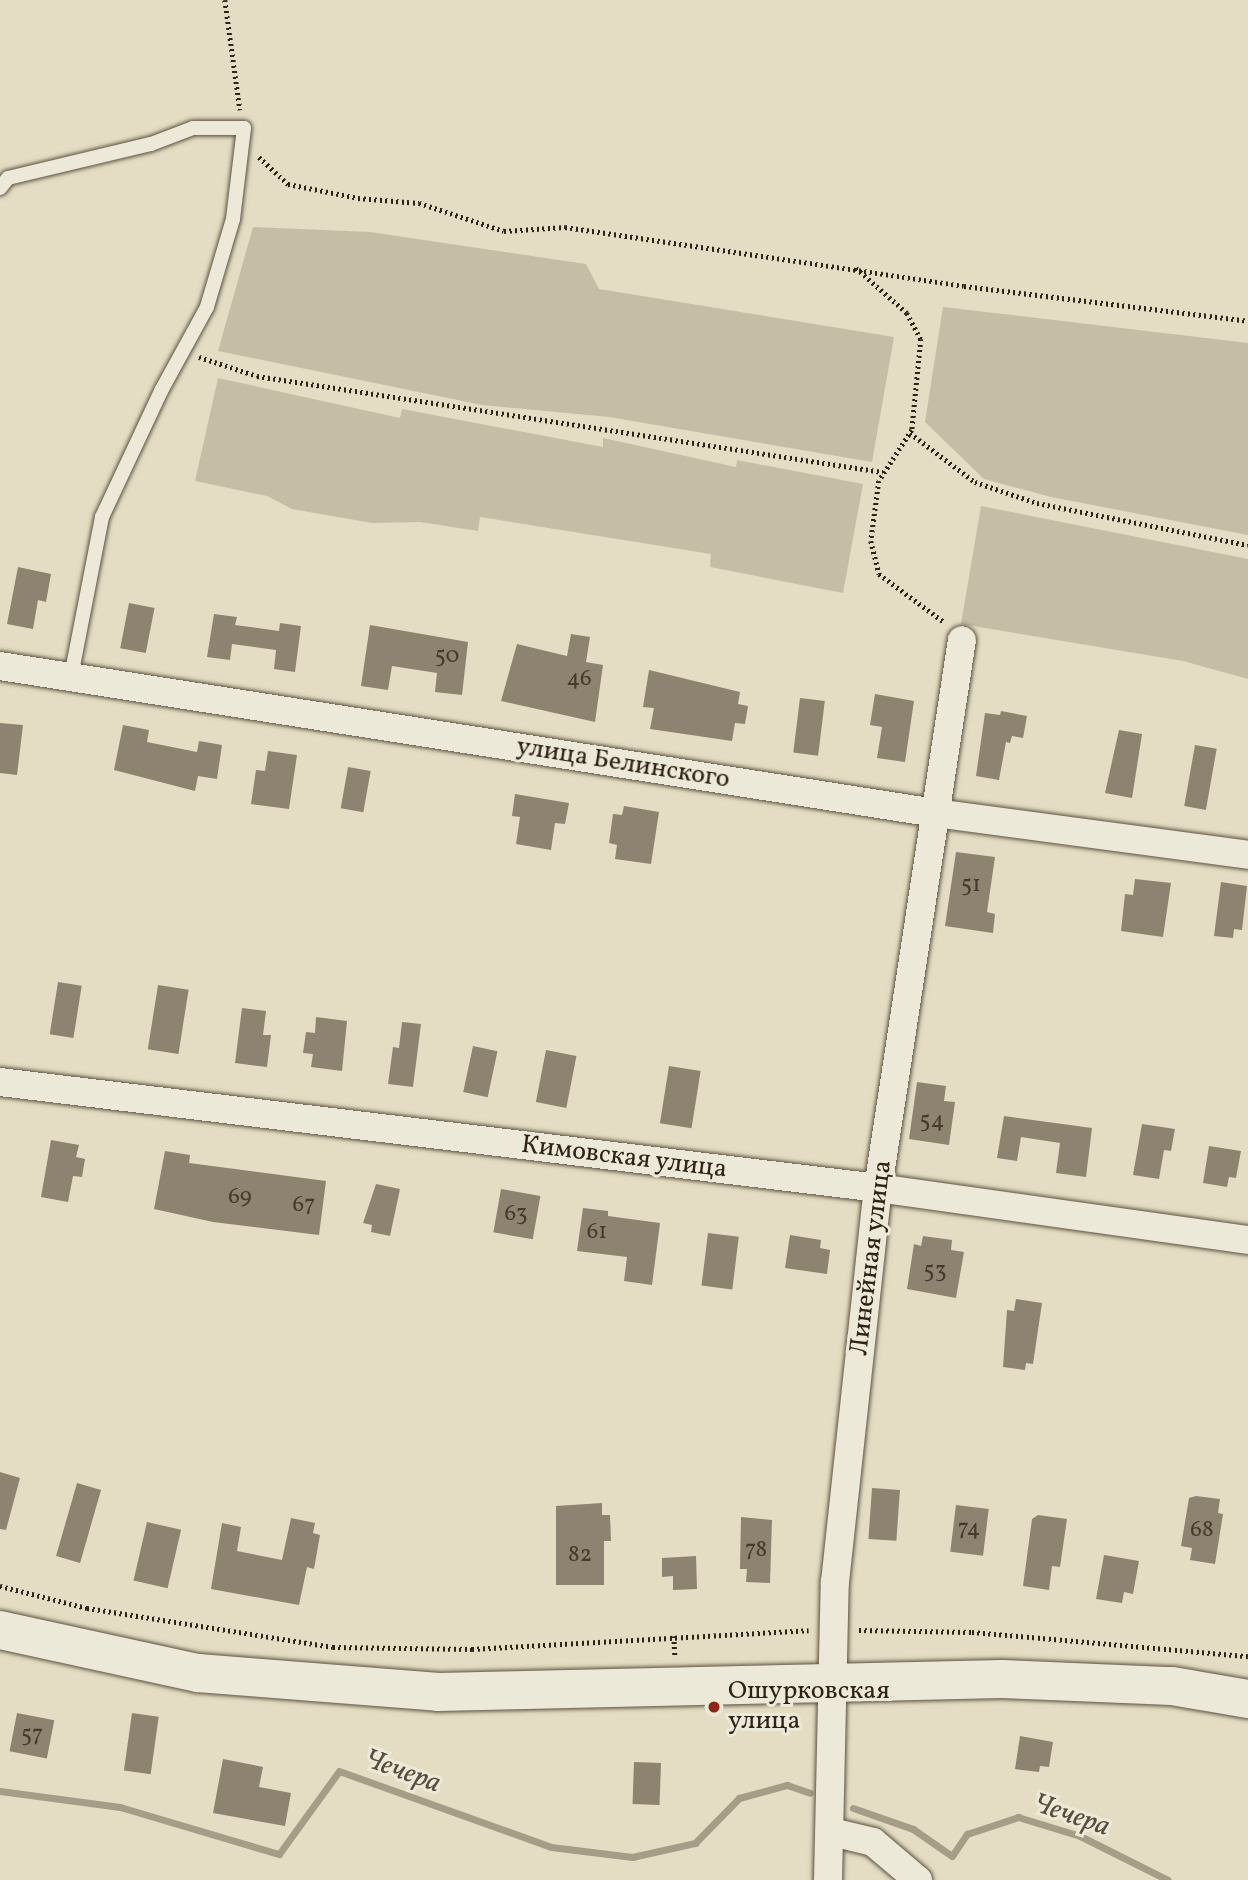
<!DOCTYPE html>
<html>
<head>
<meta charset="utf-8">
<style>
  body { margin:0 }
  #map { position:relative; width:1248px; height:1880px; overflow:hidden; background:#e4ddc3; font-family:Vollkorn,serif }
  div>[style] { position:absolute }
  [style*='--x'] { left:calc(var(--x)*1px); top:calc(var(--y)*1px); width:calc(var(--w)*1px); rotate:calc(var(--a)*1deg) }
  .green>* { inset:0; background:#c5bda6 }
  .stream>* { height:7px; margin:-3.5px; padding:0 3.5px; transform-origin:3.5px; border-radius:3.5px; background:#a69d88 }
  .building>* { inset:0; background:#8d8370; transform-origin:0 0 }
  .path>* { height:4.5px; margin-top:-2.25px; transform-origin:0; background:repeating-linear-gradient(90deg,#2f2216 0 2px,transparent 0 5.5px) }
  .roads { filter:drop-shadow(0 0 2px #5c5141) drop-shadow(0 0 2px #5c5141) }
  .lane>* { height:14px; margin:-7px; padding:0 7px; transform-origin:7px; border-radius:7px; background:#ede9d8 }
  .street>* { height:28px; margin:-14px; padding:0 14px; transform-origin:14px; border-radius:14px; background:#ede9d8 }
  .secondary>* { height:38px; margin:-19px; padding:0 19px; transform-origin:19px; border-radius:19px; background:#ede9d8 }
  .dots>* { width:19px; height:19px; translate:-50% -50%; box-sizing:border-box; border:4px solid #ede9d8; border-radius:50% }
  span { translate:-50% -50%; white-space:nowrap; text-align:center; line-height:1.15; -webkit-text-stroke:6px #ede9d8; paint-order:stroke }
  .number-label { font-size:23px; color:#463a2c }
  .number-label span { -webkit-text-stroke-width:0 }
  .street-label { font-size:26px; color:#2f2216 }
  .poi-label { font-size:26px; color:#2f2216 }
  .left { translate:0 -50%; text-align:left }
  .water-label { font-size:28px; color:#594d3e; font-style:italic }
</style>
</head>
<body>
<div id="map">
  <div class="green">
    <div style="clip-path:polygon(253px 227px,370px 232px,586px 264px,599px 289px,894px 337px,872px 462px,609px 417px,482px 405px,218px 351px)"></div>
    <div style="clip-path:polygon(943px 307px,1248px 343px,1248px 535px,1051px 497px,984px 479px,925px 422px)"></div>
    <div style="clip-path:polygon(218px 378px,400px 418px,402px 409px,603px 447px,603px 438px,736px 467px,737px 460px,863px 484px,843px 593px,710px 567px,711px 554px,480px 517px,478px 531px,420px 522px,372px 523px,292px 509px,267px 496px,195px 481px)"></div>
    <div style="clip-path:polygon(981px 506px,1248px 559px,1248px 679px,1183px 661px,961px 624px)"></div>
  </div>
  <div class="stream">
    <div style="--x:0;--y:1791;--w:121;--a:7.6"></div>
    <div style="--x:120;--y:1807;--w:166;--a:16.5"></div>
    <div style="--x:279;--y:1854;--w:102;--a:-54.1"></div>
    <div style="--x:339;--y:1771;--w:225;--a:19.7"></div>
    <div style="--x:551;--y:1847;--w:82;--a:7"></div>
    <div style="--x:632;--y:1857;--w:65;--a:-12.5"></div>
    <div style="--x:695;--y:1843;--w:63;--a:-45.6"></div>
    <div style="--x:739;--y:1798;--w:50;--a:-15.2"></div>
    <div style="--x:787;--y:1785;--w:24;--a:19"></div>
    <div style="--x:853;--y:1808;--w:64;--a:19.3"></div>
    <div style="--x:913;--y:1829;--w:47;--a:34.7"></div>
    <div style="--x:952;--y:1856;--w:27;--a:-56"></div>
    <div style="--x:967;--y:1834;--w:54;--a:-18.4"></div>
    <div style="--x:1018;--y:1817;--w:65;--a:17"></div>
    <div style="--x:1080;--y:1836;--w:98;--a:26.6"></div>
  </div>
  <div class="building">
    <div style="clip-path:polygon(18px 567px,51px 574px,46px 602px,38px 600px,33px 629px,7px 624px)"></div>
    <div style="left:129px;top:603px;width:26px;height:46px;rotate:11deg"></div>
    <div style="clip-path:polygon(214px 614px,237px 617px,235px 625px,279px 631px,280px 623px,301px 626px,295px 672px,274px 669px,276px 650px,232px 644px,230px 660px,207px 657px)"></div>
    <div style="clip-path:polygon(370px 625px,468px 642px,462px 695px,435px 692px,437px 673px,392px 666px,388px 690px,361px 686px)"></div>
    <div style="clip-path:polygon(571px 634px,590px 637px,586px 662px,603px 665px,595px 722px,501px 701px,517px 644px,567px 656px)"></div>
    <div style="clip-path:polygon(649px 670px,740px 692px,738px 704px,748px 706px,745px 724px,735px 723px,732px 741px,650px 729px,654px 708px,643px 707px)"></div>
    <div style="clip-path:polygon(875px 694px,914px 701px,905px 762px,877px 758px,882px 727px,870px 725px)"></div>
    <div style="left:800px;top:698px;width:25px;height:55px;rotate:7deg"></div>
    <div style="clip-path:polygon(1001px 711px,1027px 716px,1023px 738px,1012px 736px,1010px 743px,1006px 742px,999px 780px,976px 776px,985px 713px,1000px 715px)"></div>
    <div style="clip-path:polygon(0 723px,23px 725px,17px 775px,0 773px)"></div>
    <div style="clip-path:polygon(123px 725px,149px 730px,147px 742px,197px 752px,199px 741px,222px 745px,217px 779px,198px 776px,195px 791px,114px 770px)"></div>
    <div style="clip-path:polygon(1119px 730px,1142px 734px,1132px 798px,1105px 793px)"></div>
    <div style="left:1195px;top:745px;width:22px;height:62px;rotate:10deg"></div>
    <div style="clip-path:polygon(268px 751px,297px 755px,289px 809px,251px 804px,256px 770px,265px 771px)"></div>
    <div style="left:348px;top:767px;width:23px;height:42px;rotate:10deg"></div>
    <div style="clip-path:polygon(515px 794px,569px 803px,565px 824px,555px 823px,551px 850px,516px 844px,520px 817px,512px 816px)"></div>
    <div style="clip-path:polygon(624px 806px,659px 812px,651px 864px,615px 859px,617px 845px,609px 843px,613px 814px,622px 815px)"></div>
    <div style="clip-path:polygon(956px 852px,995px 857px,987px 912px,995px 914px,993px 933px,945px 926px)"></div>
    <div style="clip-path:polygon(1135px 879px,1171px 883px,1163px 937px,1121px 931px,1125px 894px,1133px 895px)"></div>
    <div style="clip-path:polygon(1221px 882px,1247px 886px,1242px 930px,1234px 929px,1233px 938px,1214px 936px)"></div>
    <div style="left:58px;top:982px;width:24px;height:53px;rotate:9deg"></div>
    <div style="left:158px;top:985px;width:31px;height:65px;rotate:9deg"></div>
    <div style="clip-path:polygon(242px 1008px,266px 1011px,263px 1035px,271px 1035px,267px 1067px,235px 1063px)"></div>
    <div style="clip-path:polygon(316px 1017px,347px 1021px,342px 1071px,311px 1067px,313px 1054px,303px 1053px,306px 1032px,315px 1033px)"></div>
    <div style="clip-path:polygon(402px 1022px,421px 1024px,413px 1087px,388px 1084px,393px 1047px,399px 1048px)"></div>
    <div style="left:473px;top:1046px;width:25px;height:47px;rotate:12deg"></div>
    <div style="left:546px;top:1050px;width:31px;height:53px;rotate:11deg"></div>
    <div style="left:669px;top:1066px;width:32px;height:58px;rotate:9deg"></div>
    <div style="clip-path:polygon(917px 1082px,946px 1086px,944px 1101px,955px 1102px,949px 1145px,909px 1139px)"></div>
    <div style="clip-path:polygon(1004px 1116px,1092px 1128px,1086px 1177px,1056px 1173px,1060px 1143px,1021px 1137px,1017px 1161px,997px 1158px)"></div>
    <div style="clip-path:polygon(1142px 1124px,1175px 1129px,1171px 1151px,1164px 1150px,1159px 1179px,1133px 1175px)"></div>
    <div style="clip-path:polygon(51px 1140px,79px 1145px,76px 1157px,85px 1159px,82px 1177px,73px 1176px,68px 1202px,41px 1197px)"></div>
    <div style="clip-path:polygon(1209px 1146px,1241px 1151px,1236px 1178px,1229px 1177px,1227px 1187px,1203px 1183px)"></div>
    <div style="clip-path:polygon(165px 1151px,190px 1155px,189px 1163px,326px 1181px,319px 1235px,213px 1222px,154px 1209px)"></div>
    <div style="clip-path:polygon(376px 1184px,400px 1189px,390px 1236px,371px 1232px,372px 1225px,363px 1223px)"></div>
    <div style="left:501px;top:1189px;width:40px;height:44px;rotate:10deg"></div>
    <div style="clip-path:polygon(583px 1208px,608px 1211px,608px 1216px,660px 1223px,652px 1285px,624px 1281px,627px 1257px,577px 1251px)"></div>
    <div style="left:708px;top:1233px;width:31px;height:53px;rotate:7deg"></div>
    <div style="clip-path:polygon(790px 1235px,821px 1240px,820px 1248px,830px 1250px,827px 1274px,785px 1268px)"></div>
    <div style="clip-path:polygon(923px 1236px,952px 1240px,951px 1250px,964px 1252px,956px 1298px,907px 1289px,914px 1244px,921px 1246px)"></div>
    <div style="clip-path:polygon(1016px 1299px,1042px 1303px,1033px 1364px,1026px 1363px,1025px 1370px,1003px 1367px,1007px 1310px,1014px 1311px)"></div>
    <div style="clip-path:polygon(0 1472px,20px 1478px,6px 1530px,0 1529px)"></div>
    <div style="left:77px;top:1483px;width:25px;height:76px;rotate:16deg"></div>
    <div style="left:872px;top:1488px;width:28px;height:51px;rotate:4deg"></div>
    <div style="clip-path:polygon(1196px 1496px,1220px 1499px,1218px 1513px,1223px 1514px,1215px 1564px,1190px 1560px,1192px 1548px,1181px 1546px,1189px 1498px)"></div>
    <div style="clip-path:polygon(602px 1503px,602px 1515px,610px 1515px,611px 1541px,604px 1541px,604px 1585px,556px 1585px,556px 1506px)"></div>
    <div style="left:956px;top:1505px;width:33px;height:47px;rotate:7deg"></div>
    <div style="clip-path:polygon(1038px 1515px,1067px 1519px,1060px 1567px,1052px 1566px,1049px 1590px,1023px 1586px,1032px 1519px)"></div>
    <div style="clip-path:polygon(741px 1517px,772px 1520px,770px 1583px,746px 1582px,747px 1569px,740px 1569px)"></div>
    <div style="clip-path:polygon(291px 1518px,315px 1523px,313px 1533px,320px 1535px,314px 1569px,307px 1567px,299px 1605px,211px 1589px,222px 1523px,241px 1527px,237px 1551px,282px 1560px)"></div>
    <div style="left:147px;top:1522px;width:35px;height:60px;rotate:13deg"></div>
    <div style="clip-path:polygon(1104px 1555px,1139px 1561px,1133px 1594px,1124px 1592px,1122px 1603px,1096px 1599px)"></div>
    <div style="clip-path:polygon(696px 1556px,697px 1589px,673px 1590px,673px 1576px,662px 1577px,662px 1558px)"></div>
    <div style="left:17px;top:1713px;width:38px;height:39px;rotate:11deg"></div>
    <div style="left:132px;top:1713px;width:27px;height:58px;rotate:8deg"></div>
    <div style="clip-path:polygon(1020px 1736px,1053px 1742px,1049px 1767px,1040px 1766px,1039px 1772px,1015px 1769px)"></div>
    <div style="clip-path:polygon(223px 1759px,263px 1767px,259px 1787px,291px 1793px,285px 1826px,213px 1813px)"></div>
    <div style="left:634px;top:1762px;width:27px;height:42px;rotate:2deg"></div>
  </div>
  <div class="path">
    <div style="--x:225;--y:0;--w:111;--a:82.2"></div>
    <div style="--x:259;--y:157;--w:40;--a:43"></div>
    <div style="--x:288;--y:184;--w:71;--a:11.3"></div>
    <div style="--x:358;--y:198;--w:61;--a:4.7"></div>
    <div style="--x:419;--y:203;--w:89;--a:18.2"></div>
    <div style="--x:504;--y:231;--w:61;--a:-3.8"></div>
    <div style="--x:565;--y:227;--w:403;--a:8.4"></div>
    <div style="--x:964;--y:286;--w:286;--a:7"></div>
    <div style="--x:856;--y:268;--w:68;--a:41.4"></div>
    <div style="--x:907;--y:313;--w:30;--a:62"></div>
    <div style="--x:921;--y:339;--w:91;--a:95.6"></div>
    <div style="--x:912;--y:430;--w:61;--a:122.9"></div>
    <div style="--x:879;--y:481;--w:61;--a:97.6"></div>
    <div style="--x:871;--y:541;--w:34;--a:76"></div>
    <div style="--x:879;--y:574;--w:81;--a:36.4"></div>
    <div style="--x:199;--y:357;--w:61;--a:18.1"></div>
    <div style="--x:257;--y:376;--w:633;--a:8.72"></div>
    <div style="--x:910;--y:433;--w:81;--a:37"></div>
    <div style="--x:975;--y:482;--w:65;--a:18.7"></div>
    <div style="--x:1037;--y:503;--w:215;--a:11.3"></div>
    <div style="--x:0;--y:1586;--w:90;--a:14.2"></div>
    <div style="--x:87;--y:1608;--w:249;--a:9"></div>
    <div style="--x:333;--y:1647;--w:139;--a:0.8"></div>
    <div style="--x:472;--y:1649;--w:337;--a:-3.2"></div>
    <div style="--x:859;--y:1630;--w:113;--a:1"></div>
    <div style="--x:972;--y:1632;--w:277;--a:5"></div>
    <div style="--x:674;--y:1636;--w:20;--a:87"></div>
  </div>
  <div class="roads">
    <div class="lane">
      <div style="--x:0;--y:188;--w:13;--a:-51"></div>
      <div style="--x:8;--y:178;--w:147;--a:-13.4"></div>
      <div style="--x:151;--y:144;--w:45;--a:-20.9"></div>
      <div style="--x:193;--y:128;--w:51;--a:0"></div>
      <div style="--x:244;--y:128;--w:92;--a:96.9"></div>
      <div style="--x:233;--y:219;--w:92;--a:106.5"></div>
      <div style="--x:207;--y:307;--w:96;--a:118.7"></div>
      <div style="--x:161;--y:391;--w:139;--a:115.1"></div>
      <div style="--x:102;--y:517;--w:163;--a:101"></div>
    </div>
    <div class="street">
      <div style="--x:0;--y:666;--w:946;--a:8.93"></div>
      <div style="--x:935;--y:813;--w:316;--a:7.6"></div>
      <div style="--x:0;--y:1082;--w:884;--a:6.88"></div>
      <div style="--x:878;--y:1188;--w:374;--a:8"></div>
      <div style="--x:832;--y:1832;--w:42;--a:13.7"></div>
      <div style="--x:873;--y:1842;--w:59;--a:40.2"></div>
      <div style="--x:828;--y:1880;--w:298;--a:-88.7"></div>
      <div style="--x:835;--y:1582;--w:396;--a:-83.8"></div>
      <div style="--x:878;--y:1188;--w:554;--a:-81.29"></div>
    </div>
    <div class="secondary">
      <div style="--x:0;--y:1630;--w:203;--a:12.3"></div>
      <div style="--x:198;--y:1673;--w:241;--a:4.5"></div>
      <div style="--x:438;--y:1692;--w:564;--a:-1.32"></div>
      <div style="--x:1002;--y:1679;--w:170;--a:2.4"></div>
      <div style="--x:1172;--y:1686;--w:77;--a:9.7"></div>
    </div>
  </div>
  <div class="dots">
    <div style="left:714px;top:1707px;background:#8f2418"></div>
  </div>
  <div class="number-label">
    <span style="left:447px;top:656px">50</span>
    <span style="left:579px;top:679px">46</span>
    <span style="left:971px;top:885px">51</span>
    <span style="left:932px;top:1121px">54</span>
    <span style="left:240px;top:1197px">69</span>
    <span style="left:304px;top:1205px">67</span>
    <span style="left:516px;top:1214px">63</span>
    <span style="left:597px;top:1232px">61</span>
    <span style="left:935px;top:1271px">53</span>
    <span style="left:969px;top:1529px">74</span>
    <span style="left:1202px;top:1530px">68</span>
    <span style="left:756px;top:1550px">78</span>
    <span style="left:580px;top:1555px">82</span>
    <span style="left:32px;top:1735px">57</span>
  </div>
  <div class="street-label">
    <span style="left:623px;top:764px;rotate:9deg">улица Белинского</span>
    <span style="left:624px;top:1158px;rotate:7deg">Кимовская улица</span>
    <span style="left:872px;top:1258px;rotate:-83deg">Линейная улица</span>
  </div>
  <div class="poi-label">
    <span class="left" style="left:728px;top:1707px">Ошурковская<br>улица</span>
  </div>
  <div class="water-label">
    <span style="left:402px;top:1772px;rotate:20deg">Чечера</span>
    <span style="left:1071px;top:1816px;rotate:19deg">Чечера</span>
  </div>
</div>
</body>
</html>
